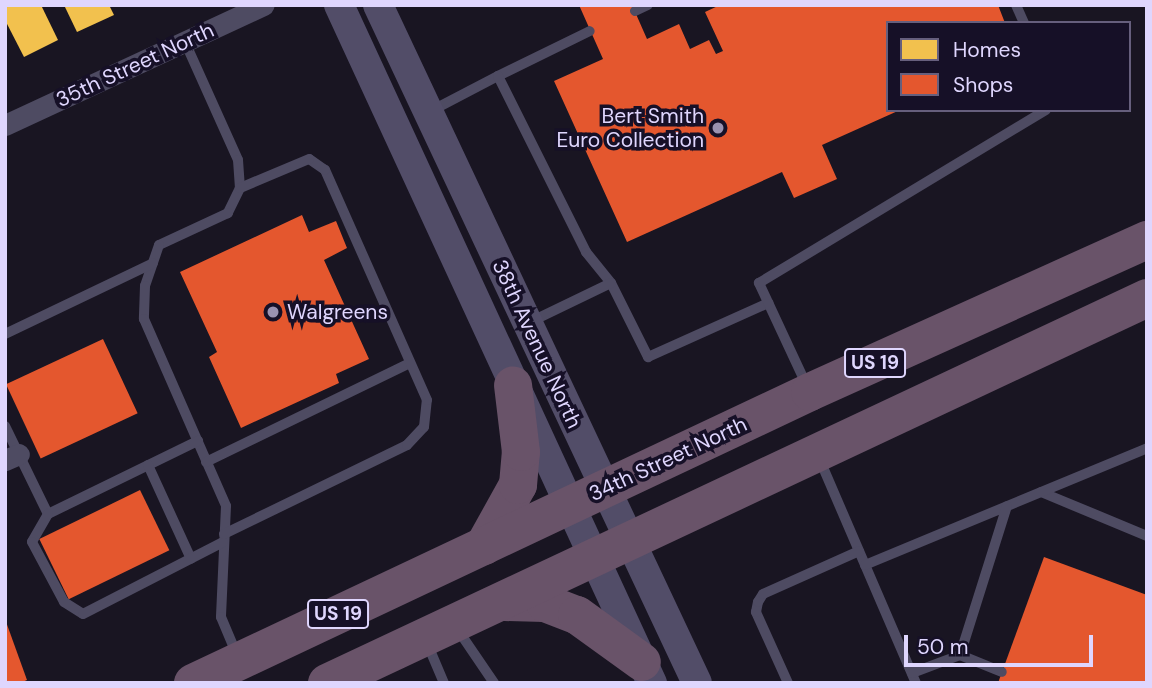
<!DOCTYPE html>
<html>
<head>
<meta charset="utf-8">
<style>
  body { margin:0 }
  #map { position:relative; width:1152px; height:688px; overflow:hidden; background:#191522; font-family:"DM Sans",sans-serif }
  div>[style] { position:absolute }
  [style*='--x'] { left:calc(var(--x)*1px); top:calc(var(--y)*1px); width:calc(var(--w)*1px); rotate:calc(var(--a)*1deg) }
  .homes>* { inset:0; background:#f2c14e }
  .shops>* { inset:0; background:#e4572e; transform-origin:0 0 }
  .lane>* { height:10px; margin:-5px; padding:0 5px; transform-origin:5px; border-radius:5px; background:#4e4b62 }
  .street>* { height:21px; margin:-10.5px; padding:0 10.5px; transform-origin:10.5px; border-radius:10.5px; background:#4e4b62 }
  .secondary>* { height:30px; margin:-15px; padding:0 15px; transform-origin:15px; border-radius:15px; background:#524d68 }
  .highway>* { height:38px; margin:-19px; padding:0 19px; transform-origin:19px; border-radius:19px; background:#695369 }
  .dots>* { width:19px; height:19px; translate:-50% -50%; box-sizing:border-box; border:4px solid #161027; border-radius:50% }
  span { translate:-50% -50%; white-space:nowrap; text-align:center; line-height:1.15; -webkit-text-stroke:7px #161027; paint-order:stroke }
  .shield-label span { padding:2px 5px; background:#161027; border:2px solid; border-radius:5px; -webkit-text-stroke-width:0 }
  .shield-label { font-size:19px; color:#dfd6fe; font-weight:700 }
  .street-label { font-size:21px; color:#dfd6fe }
  .poi-label { font-size:21px; color:#dfd6fe }
  .right { translate:-100% -50%; text-align:right }
  .left { translate:0 -50%; text-align:left }
  .frame { position:absolute; inset:0; border:7px solid #dfd6fe; pointer-events:none }
  .legend { position:absolute; left:886px; top:21px; width:245px; height:91px; box-sizing:border-box; background:#161027; border:2px solid #665f7d; margin:0; padding:9px 12px; list-style:none; font-size:21px; color:#dfd6fe }
  .legend li { display:flex; align-items:center; gap:14px; height:35px }
  .legend b { width:35px; border:2px solid #665f7d }
  .scale { position:absolute; left:904px; top:635px; width:189px; height:32px; box-sizing:border-box; border:4px solid #dfd6fe; border-top:0; padding-left:9px; font-size:21px; line-height:24px; white-space:nowrap; color:#dfd6fe; -webkit-text-stroke:5px #161027; paint-order:stroke }
</style>
</head>
<body>
<div id="map">
  <div class="homes">
    <div style="clip-path:polygon(5px 5px,41px 5px,58px 40px,24px 57px,5px 20px)"></div>
    <div style="clip-path:polygon(64px 5px,109px 5px,114px 15px,77px 32px)"></div>
  </div>
  <div class="shops">
    <div style="clip-path:polygon(579px 5px,632px 5px,647px 39px,679px 24px,690px 49px,709px 40px,716px 54px,723px 51px,705px 12px,720px 5px,998px 5px,1005px 23px,888px 23px,888px 110px,900px 110px,822px 145px,837px 179px,794px 198px,782px 172px,627px 242px,554px 81px,603px 59px)"></div>
    <div style="clip-path:polygon(302px 215px,309px 232px,336px 221px,347px 248px,324px 260px,369px 359px,336px 374px,339px 383px,241px 428px,209px 357px,217px 352px,180px 272px)"></div>
    <div style="left:103px;top:339px;width:82px;height:107px;rotate:65deg"></div>
    <div style="left:140px;top:490px;width:67px;height:112px;rotate:64deg"></div>
    <div style="clip-path:polygon(1044px 557px,1147px 595px,1147px 683px,998px 683px)"></div>
    <div style="clip-path:polygon(5px 619px,27px 680px,20px 683px,5px 683px)"></div>
  </div>
  <div class="lane">
    <div style="--x:1016;--y:5;--w:20;--a:66"></div>
    <div style="--x:635;--y:11;--w:14;--a:-25"></div>
    <div style="--x:185;--y:42;--w:129;--a:65.8"></div>
    <div style="--x:238;--y:160;--w:28;--a:86"></div>
    <div style="--x:240;--y:188;--w:28;--a:116"></div>
    <div style="--x:228;--y:213;--w:76;--a:155.1"></div>
    <div style="--x:159;--y:245;--w:43;--a:108.9"></div>
    <div style="--x:145;--y:286;--w:33;--a:92"></div>
    <div style="--x:144;--y:319;--w:204;--a:66.3"></div>
    <div style="--x:226;--y:506;--w:111;--a:92.6"></div>
    <div style="--x:221;--y:617;--w:41;--a:67.2"></div>
    <div style="--x:498;--y:76;--w:102;--a:-26.1"></div>
    <div style="--x:429;--y:112;--w:78;--a:-27.6"></div>
    <div style="--x:498;--y:76;--w:197;--a:63.4"></div>
    <div style="--x:586;--y:252;--w:40;--a:51"></div>
    <div style="--x:611;--y:283;--w:83;--a:63.4"></div>
    <div style="--x:648;--y:357;--w:132;--a:-24.2"></div>
    <div style="--x:528;--y:323;--w:92;--a:-25.7"></div>
    <div style="--x:5;--y:334;--w:164;--a:-25.6"></div>
    <div style="--x:807;--y:386;--w:114;--a:-115"></div>
    <div style="--x:759;--y:283;--w:335;--a:-31.1"></div>
    <div style="--x:5;--y:426;--w:98;--a:64"></div>
    <div style="--x:48;--y:514;--w:167;--a:-26"></div>
    <div style="--x:819;--y:458;--w:245;--a:66.7"></div>
    <div style="--x:206;--y:462;--w:225;--a:-25.9"></div>
    <div style="--x:148;--y:465;--w:103;--a:65.4"></div>
    <div style="--x:1041;--y:492;--w:115;--a:22.5"></div>
    <div style="--x:48;--y:514;--w:32;--a:120"></div>
    <div style="--x:32;--y:542;--w:68;--a:61.9"></div>
    <div style="--x:64;--y:602;--w:22;--a:32"></div>
    <div style="--x:83;--y:614;--w:157;--a:-27.2"></div>
    <div style="--x:224;--y:534;--w:203;--a:-25.9"></div>
    <div style="--x:407;--y:445;--w:25;--a:-47"></div>
    <div style="--x:424;--y:427;--w:27;--a:-84"></div>
    <div style="--x:427;--y:400;--w:252;--a:-113.9"></div>
    <div style="--x:325;--y:170;--w:19;--a:-145"></div>
    <div style="--x:309;--y:159;--w:75;--a:157.2"></div>
    <div style="--x:865;--y:565;--w:305;--a:-22.5"></div>
    <div style="--x:458;--y:630;--w:64;--a:55.8"></div>
    <div style="--x:427;--y:643;--w:43;--a:67"></div>
    <div style="--x:960;--y:655;--w:45;--a:22"></div>
    <div style="--x:912;--y:673;--w:51;--a:-20.6"></div>
    <div style="--x:960;--y:655;--w:156;--a:-72.5"></div>
    <div style="--x:788;--y:683;--w:78;--a:-114.3"></div>
    <div style="--x:756;--y:612;--w:10;--a:-79"></div>
    <div style="--x:758;--y:602;--w:9;--a:-58"></div>
    <div style="--x:763;--y:594;--w:105;--a:-24.1"></div>
  </div>
  <div class="street">
    <div style="--x:5;--y:125;--w:285;--a:-24.9"></div>
    <div style="--x:5;--y:460;--w:15;--a:-23"></div>
  </div>
  <div class="secondary">
    <div style="--x:339;--y:5;--w:747;--a:65.22"></div>
    <div style="--x:378;--y:5;--w:749;--a:64.8"></div>
  </div>
  <div class="highway">
    <div style="--x:484;--y:546;--w:70;--a:-60.9"></div>
    <div style="--x:518;--y:485;--w:33;--a:-85"></div>
    <div style="--x:521;--y:452;--w:67;--a:-96.8"></div>
    <div style="--x:505;--y:602;--w:40;--a:1.4"></div>
    <div style="--x:545;--y:603;--w:34;--a:21"></div>
    <div style="--x:577;--y:615;--w:80;--a:35.9"></div>
    <div style="--x:193;--y:683;--w:682;--a:-25.25"></div>
    <div style="--x:810;--y:392;--w:370;--a:-24.3"></div>
    <div style="--x:327;--y:683;--w:906;--a:-25.15"></div>
  </div>
  <div class="dots">
    <div style="left:718px;top:128px;background:#9a92b1"></div>
    <div style="left:273px;top:312px;background:#9a92b1"></div>
  </div>
  <div class="shield-label">
    <span style="left:875px;top:363px">US 19</span>
    <span style="left:338px;top:614px">US 19</span>
  </div>
  <div class="street-label">
    <span style="left:135px;top:65px;rotate:-25deg">35th Street North</span>
    <span style="left:537px;top:344px;rotate:65deg">38th Avenue North</span>
    <span style="left:668px;top:459px;rotate:-25deg">34th Street North</span>
  </div>
  <div class="poi-label">
    <span class="right" style="left:704px;top:128px">Bert Smith<br>Euro Collection</span>
    <span class="left" style="left:287px;top:312px">Walgreens</span>
  </div>
  <div class="frame"></div>
  <ul class="legend">
  <li><b style="height:19px;background:#f2c14e"></b>Homes</li>
  <li><b style="height:19px;background:#e4572e"></b>Shops</li>
  </ul>
  <div class="scale">50 m</div>
</div>
</body>
</html>
